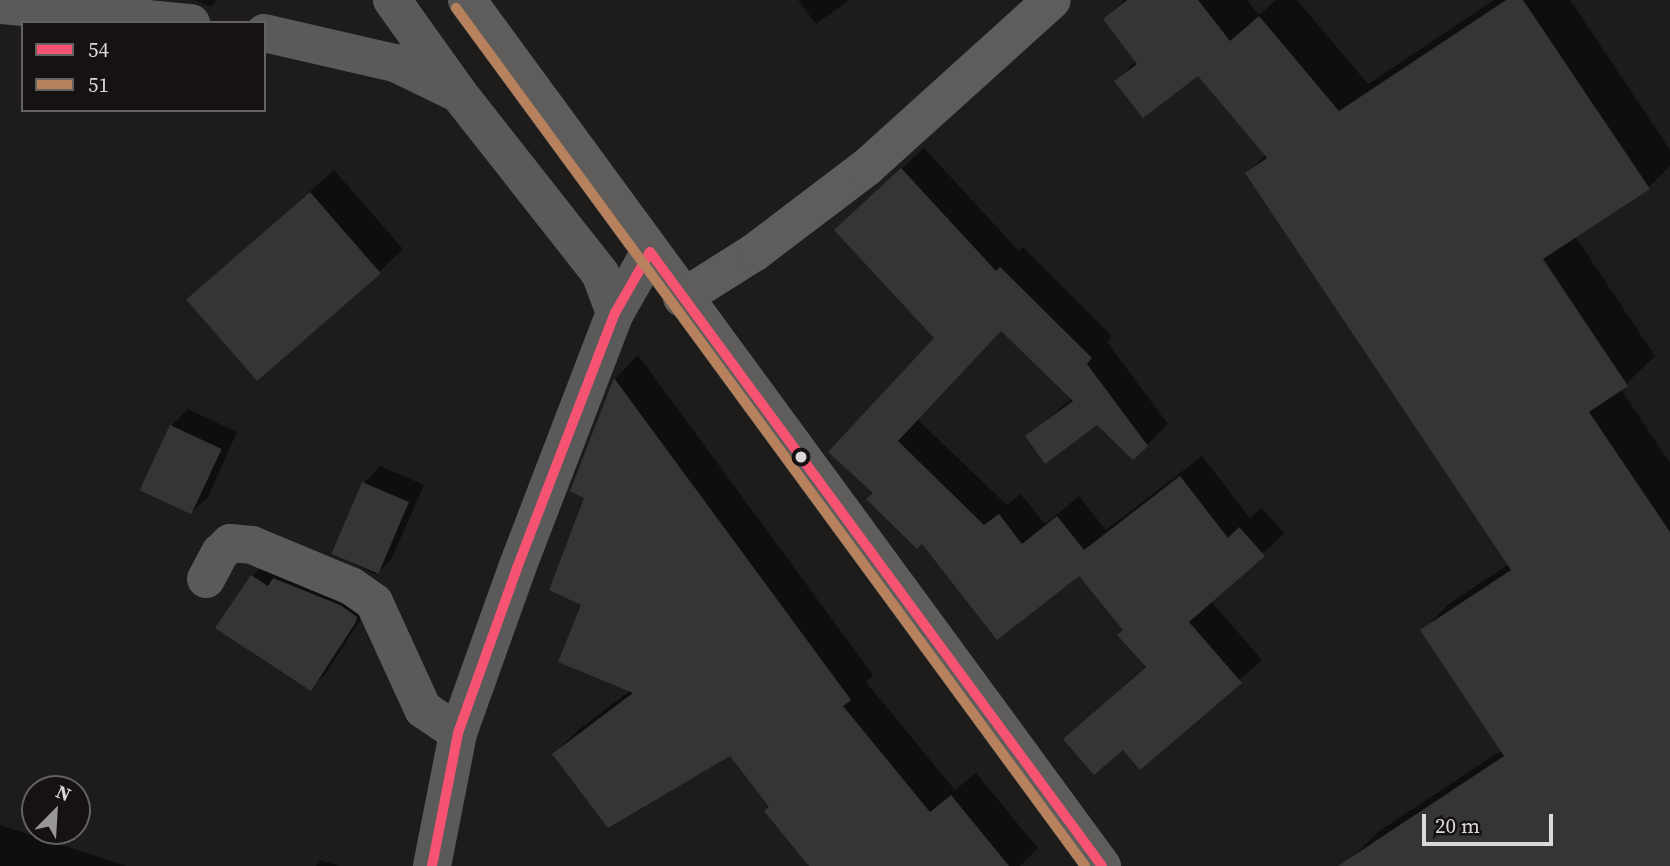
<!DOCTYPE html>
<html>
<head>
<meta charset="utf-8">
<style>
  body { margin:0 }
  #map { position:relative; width:1670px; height:866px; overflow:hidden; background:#1d1c1b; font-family:"Source Serif 4",serif }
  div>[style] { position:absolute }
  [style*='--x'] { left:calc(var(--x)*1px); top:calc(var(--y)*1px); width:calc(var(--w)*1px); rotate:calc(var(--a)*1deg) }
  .shadow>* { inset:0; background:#0007 }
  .building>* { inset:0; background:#363535; transform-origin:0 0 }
  .street>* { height:38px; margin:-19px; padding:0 19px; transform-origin:19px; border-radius:19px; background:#5b5a5a }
  .secondary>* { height:38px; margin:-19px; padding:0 19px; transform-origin:19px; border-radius:19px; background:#5e5d5c }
  .bus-1>* { height:10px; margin:-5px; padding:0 5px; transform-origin:5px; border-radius:5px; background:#f65372 }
  .bus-2>* { height:10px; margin:-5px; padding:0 5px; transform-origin:5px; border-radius:5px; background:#b6815c }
  .dots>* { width:19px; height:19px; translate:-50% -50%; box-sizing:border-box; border:4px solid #151211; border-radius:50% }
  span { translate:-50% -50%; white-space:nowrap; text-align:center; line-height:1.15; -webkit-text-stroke:6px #151211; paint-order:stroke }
  .legend { position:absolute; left:21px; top:21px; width:245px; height:91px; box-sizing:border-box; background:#151211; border:2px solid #646261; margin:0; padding:9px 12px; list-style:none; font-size:21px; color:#dbd9d8 }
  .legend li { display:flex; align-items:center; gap:14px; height:35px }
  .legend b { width:35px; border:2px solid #646261 }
  .north { position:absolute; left:21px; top:775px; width:70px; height:70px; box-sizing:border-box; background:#151211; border:2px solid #646261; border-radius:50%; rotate:24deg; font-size:19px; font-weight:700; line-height:28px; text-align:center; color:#dbd9d8 }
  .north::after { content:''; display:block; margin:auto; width:24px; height:32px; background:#989796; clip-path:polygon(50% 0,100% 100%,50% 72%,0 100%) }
  .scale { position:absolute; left:1422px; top:814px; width:131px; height:32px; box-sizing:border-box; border:4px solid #dbd9d8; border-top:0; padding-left:9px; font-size:21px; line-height:24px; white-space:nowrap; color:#dbd9d8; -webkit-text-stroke:5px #151211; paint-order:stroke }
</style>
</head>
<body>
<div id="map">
  <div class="shadow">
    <div style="clip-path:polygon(194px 0,217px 0,211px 7px)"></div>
    <div style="clip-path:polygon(798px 0,849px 0,816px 24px)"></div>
    <div style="clip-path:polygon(1124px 0,1247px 0,1259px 15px,1276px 0,1297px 0,1368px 84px,1494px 0,1570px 0,1670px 150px,1670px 166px,1649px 187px,1575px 236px,1655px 356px,1621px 389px,1670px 463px,1670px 866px,1355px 866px,1351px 859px,1379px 831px,1502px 750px,1422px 631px,1450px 603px,1509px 564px,1247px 174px,1266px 154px,1198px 73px,1116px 81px,1137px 60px,1105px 19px)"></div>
    <div style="clip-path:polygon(924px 148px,1019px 251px,1023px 247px,1112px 336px,1107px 342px,1168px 424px,1147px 445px,1097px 422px,1028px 436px,1072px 398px,1002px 329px,917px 419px,1007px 505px,1021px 494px,1045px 524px,1079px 496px,1106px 530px,1202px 456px,1250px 518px,1261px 508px,1285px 533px,1211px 601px,1262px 660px,1140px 767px,1123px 748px,1065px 739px,1147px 665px,1125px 630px,1079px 573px,922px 542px,875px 493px,936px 338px,857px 209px)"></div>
    <div style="clip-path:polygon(334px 170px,403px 249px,379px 272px,189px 300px)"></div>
    <div style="clip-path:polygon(638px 355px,873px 675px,866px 682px,955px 790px,976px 773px,1038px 848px,1020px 866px,811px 866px,771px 806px,730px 754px,554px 754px,578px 730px,631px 690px,584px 604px,587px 498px,572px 490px,615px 379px)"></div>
    <div style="clip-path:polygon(188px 409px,237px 432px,208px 497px,191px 513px,171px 426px)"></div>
    <div style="clip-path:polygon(380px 466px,424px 485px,392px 558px,376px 575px,333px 553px,364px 483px)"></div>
    <div style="clip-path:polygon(268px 560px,372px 602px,326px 673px,310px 689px,217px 627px,252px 576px)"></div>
    <div style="clip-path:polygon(0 825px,127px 866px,0 866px)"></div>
    <div style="clip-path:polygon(321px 860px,339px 866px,316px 866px)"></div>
  </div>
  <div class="building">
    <div style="clip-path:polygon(1127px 0,1198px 0,1230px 41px,1259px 16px,1339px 111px,1506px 0,1523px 0,1650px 189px,1543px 259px,1628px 386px,1589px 412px,1670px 532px,1670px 866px,1338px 866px,1504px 756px,1420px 630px,1511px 570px,1245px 173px,1267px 158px,1198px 76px,1143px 118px,1114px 81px,1137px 64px,1103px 19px)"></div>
    <div style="clip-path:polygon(901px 168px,996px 271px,1000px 267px,1092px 358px,1087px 364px,1148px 446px,1133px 460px,1097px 425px,1045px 464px,1025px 436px,1073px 401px,1001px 331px,898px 441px,984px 525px,999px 514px,1022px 544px,1057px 516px,1084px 550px,1180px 476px,1228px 538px,1239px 527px,1265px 556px,1189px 622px,1242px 683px,1140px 770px,1123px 750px,1094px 775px,1063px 739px,1146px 667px,1117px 635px,1123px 630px,1079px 576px,997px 640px,922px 544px,917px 549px,866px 499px,873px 493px,828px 452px,934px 338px,834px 230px)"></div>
    <div style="left:310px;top:192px;width:108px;height:164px;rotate:49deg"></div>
    <div style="clip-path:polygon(614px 378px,851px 700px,843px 706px,930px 812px,951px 795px,1009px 866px,809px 866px,764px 811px,769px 807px,730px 756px,608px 828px,552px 754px,633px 693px,558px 662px,581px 605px,549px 590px,584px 498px,570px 491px)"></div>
    <div style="left:170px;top:425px;width:57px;height:72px;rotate:25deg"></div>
    <div style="left:362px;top:482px;width:51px;height:78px;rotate:23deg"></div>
    <div style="clip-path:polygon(251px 575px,268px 586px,273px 578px,340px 605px,357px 617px,356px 622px,311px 691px,215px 628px)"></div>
  </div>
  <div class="street">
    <div style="--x:392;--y:0;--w:115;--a:54.5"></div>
    <div style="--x:459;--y:94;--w:228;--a:51.8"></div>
    <div style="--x:600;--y:273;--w:43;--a:69.4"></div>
    <div style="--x:0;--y:5;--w:192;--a:5.4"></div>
    <div style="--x:264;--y:33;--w:134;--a:12.9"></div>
    <div style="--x:395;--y:63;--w:67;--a:25.8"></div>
    <div style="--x:206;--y:579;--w:30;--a:-62"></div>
    <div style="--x:220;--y:553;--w:14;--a:-45"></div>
    <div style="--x:230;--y:543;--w:22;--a:5"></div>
    <div style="--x:252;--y:545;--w:107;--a:22.5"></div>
    <div style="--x:351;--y:586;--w:28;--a:35"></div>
    <div style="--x:374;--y:602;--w:118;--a:65.4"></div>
    <div style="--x:423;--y:709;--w:42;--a:34.4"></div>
    <div style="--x:432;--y:866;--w:136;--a:-78.9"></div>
    <div style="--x:458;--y:733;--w:175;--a:-70.3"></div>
    <div style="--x:517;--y:568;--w:273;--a:-69"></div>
    <div style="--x:615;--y:313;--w:70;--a:-60.2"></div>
  </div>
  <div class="secondary">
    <div style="--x:467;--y:0;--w:1074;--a:53.75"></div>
    <div style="--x:682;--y:298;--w:86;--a:-32.2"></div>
    <div style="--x:755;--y:252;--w:141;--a:-37.2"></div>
    <div style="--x:867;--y:167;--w:249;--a:-42.1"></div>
  </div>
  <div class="bus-1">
    <div style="--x:432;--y:866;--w:136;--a:-78.9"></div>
    <div style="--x:458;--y:733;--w:175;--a:-70.3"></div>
    <div style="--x:517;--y:568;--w:273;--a:-69"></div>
    <div style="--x:615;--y:313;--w:70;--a:-60.2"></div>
    <div style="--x:650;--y:252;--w:762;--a:53.64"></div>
  </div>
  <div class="bus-2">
    <div style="--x:456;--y:8;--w:1064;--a:53.75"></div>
  </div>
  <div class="dots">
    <div style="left:801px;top:457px;background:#dbd9d8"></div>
  </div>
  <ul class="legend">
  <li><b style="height:9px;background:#f65372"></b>54</li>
  <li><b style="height:9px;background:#b6815c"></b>51</li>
  </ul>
  <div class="north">N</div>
  <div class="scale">20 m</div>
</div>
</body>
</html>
